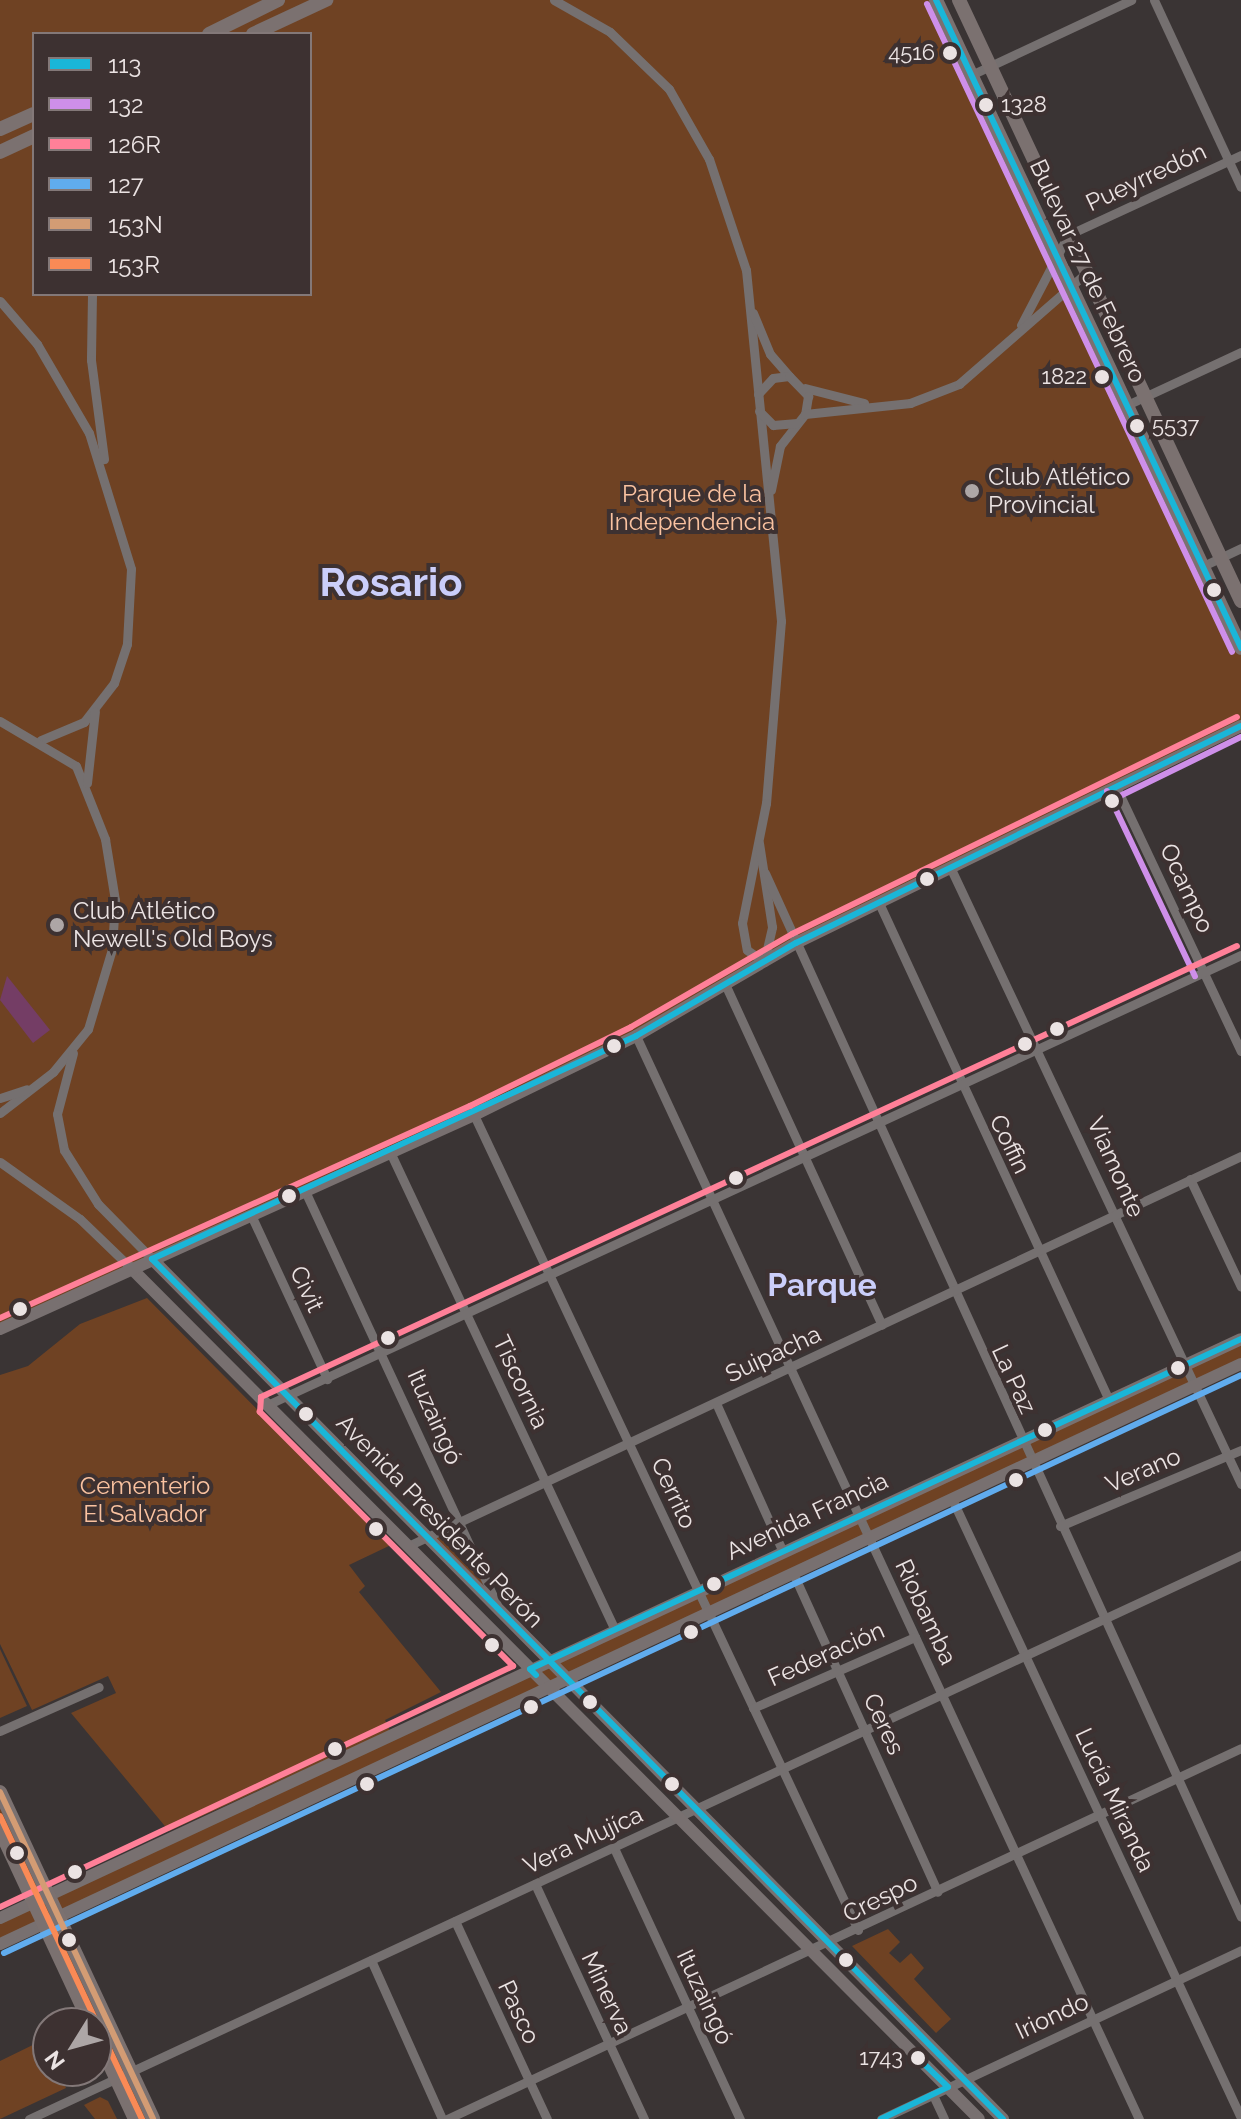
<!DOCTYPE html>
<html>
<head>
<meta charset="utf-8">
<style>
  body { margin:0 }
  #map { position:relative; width:1241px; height:2119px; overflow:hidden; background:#3a3434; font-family:Raleway,sans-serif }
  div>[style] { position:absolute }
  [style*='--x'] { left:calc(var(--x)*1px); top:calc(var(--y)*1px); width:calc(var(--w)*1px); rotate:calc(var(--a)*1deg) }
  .green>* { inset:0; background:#6f4223 }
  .water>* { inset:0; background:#743d65 }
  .street>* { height:9px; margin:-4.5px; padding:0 4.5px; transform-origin:4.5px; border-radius:4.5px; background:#757070 }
  .secondary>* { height:12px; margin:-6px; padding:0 6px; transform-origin:6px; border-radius:6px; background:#787070 }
  .primary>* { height:14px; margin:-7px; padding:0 7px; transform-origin:7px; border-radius:7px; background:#7b7170 }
  .bus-1>* { height:6px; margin:-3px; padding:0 3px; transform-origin:3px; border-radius:3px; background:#1ab6d8 }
  .bus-2>* { height:6px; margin:-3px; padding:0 3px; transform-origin:3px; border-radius:3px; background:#ce8fe9 }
  .bus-3>* { height:6px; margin:-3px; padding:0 3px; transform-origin:3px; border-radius:3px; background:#ff8098 }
  .bus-4>* { height:6px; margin:-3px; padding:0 3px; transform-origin:3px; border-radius:3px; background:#60acee }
  .bus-5>* { height:6px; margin:-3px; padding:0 3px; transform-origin:3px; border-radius:3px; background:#d39c74 }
  .bus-6>* { height:6px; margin:-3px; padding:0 3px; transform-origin:3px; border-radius:3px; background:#f98a56 }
  .dots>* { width:22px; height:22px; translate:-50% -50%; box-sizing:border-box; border:4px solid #3d3131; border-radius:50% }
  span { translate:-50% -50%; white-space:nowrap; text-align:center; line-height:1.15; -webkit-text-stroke:8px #3d3131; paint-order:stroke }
  .bus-label { font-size:22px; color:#ebe3e3 }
  .right { translate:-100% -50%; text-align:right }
  .left { translate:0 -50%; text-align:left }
  .street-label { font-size:24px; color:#ebe3e3 }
  .poi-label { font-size:24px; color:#ebe3e3 }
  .park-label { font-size:24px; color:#fac2a0 }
  .district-label { font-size:32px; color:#cbcefa; font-weight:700 }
  .town-label { font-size:40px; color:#cbcefa; font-weight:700 }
  .legend { position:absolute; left:32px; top:32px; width:280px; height:264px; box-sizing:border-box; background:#3d3131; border:2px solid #837878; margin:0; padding:10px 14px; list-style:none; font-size:24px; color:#ebe3e3 }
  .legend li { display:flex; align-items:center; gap:16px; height:40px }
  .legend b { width:40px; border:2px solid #837878 }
  .north { position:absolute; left:32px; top:2007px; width:80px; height:80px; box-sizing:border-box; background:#3d3131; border:2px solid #837878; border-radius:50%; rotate:233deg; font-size:22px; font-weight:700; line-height:32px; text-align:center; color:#ebe3e3 }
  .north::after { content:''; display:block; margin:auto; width:28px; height:36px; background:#ada6a6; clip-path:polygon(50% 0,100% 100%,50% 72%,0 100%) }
</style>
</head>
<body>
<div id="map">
  <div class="green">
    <div style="clip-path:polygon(evenodd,0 0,936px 0,1241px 648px,1241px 726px,796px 943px,636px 1036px,0 1329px,0 0,34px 34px,310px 34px,310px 294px,34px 294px,34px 34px)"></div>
    <div style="clip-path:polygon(147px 1298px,391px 1545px,349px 1565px,365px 1586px,359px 1592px,441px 1692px,385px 1720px,390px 1731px,169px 1831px,71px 1713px,116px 1693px,108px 1676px,32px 1710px,0 1644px,0 1375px,28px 1366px,80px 1324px)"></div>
    <div style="clip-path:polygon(1241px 1339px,1241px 1364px,59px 1917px,153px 2119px,135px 2119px,44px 1925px,0 1944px,0 1918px,34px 1902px,0 1830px,0 1792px,48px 1895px)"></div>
    <div style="clip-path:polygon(458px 1530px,484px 1586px,435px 1538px)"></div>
    <div style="clip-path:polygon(0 1649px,27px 1706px,0 1718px)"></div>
    <div style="clip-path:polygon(888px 1929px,900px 1942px,889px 1953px,900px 1963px,911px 1953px,924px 1968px,914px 1979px,951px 2019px,936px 2033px,852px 1946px)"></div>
    <div style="clip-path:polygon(43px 2040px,48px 2071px,58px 2071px,66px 2088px,0 2119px,0 2061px)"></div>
    <div style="clip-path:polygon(100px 2097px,108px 2101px,117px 2119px,95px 2119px,84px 2105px)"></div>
  </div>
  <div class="water">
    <div style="clip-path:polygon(7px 976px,50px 1030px,33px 1043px,0 1000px)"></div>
  </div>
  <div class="street">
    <div style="--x:554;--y:0;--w:64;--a:29.7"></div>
    <div style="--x:610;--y:32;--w:82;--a:44"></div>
    <div style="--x:669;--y:89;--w:81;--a:60.3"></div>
    <div style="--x:709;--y:159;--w:117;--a:71.6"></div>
    <div style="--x:746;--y:270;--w:353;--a:84.3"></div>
    <div style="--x:781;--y:621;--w:183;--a:94.7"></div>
    <div style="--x:766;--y:803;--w:122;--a:101.3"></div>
    <div style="--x:742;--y:923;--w:27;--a:80"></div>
    <div style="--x:747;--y:950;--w:21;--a:35"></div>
    <div style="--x:764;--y:962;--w:36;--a:-77"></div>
    <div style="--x:772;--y:927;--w:85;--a:-98.8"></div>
    <div style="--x:1154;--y:0;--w:206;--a:65.1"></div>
    <div style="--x:971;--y:75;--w:177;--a:-25.1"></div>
    <div style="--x:92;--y:294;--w:66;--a:90.9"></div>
    <div style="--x:91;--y:360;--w:100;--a:82.5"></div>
    <div style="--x:0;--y:301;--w:57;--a:49.3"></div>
    <div style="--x:37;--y:344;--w:103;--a:59.7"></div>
    <div style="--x:89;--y:433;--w:142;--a:72.8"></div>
    <div style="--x:131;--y:569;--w:75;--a:93.1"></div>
    <div style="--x:127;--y:644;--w:41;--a:108.4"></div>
    <div style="--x:114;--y:683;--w:49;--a:127.6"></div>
    <div style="--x:84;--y:722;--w:47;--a:157.3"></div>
    <div style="--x:753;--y:313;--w:44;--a:67.5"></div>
    <div style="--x:770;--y:354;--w:29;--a:49"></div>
    <div style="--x:1021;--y:325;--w:102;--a:-62.4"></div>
    <div style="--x:1068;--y:235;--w:191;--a:-24.8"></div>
    <div style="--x:805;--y:388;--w:61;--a:14.3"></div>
    <div style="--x:758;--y:394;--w:22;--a:-47"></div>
    <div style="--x:773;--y:378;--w:16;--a:-7"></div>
    <div style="--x:789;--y:376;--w:28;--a:46"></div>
    <div style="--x:808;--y:396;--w:18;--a:99"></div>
    <div style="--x:805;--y:414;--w:41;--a:128"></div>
    <div style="--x:780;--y:446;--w:45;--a:101.6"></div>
    <div style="--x:1127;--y:405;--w:126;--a:-24.9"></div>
    <div style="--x:759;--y:411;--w:20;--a:45"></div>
    <div style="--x:773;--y:425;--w:24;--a:-5"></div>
    <div style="--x:805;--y:414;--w:106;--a:-6"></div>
    <div style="--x:910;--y:403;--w:53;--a:-21.2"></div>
    <div style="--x:959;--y:384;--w:167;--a:-41.1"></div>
    <div style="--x:1203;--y:566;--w:42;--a:-25.3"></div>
    <div style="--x:0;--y:721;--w:88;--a:30.6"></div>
    <div style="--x:76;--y:766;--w:79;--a:68.3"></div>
    <div style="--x:105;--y:839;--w:62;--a:80.7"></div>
    <div style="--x:115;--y:900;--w:49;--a:93.5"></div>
    <div style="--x:112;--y:949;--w:84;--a:106.7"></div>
    <div style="--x:88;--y:1029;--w:55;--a:129.1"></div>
    <div style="--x:53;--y:1072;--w:67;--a:142.3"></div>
    <div style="--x:87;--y:783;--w:72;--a:-83.7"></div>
    <div style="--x:1116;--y:787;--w:292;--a:64.7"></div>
    <div style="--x:951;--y:869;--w:680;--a:64.75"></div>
    <div style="--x:765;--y:873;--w:1147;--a:65.49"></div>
    <div style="--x:879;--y:903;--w:548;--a:65.17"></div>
    <div style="--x:725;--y:984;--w:375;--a:65.3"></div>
    <div style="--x:636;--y:1036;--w:1194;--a:65.09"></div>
    <div style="--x:73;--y:1053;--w:63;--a:104.7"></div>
    <div style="--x:57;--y:1114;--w:37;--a:79"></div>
    <div style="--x:64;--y:1150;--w:64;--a:57.8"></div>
    <div style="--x:98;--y:1204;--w:77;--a:45.5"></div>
    <div style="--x:0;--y:1098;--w:28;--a:-18"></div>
    <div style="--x:474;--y:1115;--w:901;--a:64.77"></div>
    <div style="--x:390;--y:1152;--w:528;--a:64.79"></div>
    <div style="--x:0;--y:1162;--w:98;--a:35.5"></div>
    <div style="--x:80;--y:1219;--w:71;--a:43.9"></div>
    <div style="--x:1190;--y:1179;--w:119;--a:64.7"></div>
    <div style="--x:305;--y:1191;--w:455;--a:65.1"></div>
    <div style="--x:251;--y:1215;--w:181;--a:65.1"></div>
    <div style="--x:716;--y:1403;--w:163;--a:65.8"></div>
    <div style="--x:267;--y:1405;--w:1073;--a:-24.8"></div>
    <div style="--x:952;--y:1499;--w:683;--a:64.97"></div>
    <div style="--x:1060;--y:1526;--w:196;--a:-22.8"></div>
    <div style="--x:408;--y:1546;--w:920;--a:-25.09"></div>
    <div style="--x:793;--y:1573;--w:350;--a:65.6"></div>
    <div style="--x:753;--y:1708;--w:177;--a:-23.7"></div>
    <div style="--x:0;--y:1731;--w:108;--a:-24"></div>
    <div style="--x:614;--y:1848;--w:299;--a:65.1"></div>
    <div style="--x:535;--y:1884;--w:259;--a:65.1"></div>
    <div style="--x:455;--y:1921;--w:218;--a:65.1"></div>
    <div style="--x:371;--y:1960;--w:174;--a:65.9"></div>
    <div style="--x:933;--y:2095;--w:26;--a:65"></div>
    <div style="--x:29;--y:2119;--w:1337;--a:-24.95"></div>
    <div style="--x:447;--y:2119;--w:876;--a:-25.04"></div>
    <div style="--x:881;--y:2119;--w:398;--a:-25.1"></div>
  </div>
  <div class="secondary">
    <div style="--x:152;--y:1259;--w:1210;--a:45.3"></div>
    <div style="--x:131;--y:1268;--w:1201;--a:45.1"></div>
    <div style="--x:0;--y:1329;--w:520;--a:-24.3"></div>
    <div style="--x:474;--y:1115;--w:180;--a:-26"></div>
    <div style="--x:636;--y:1036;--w:185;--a:-30.2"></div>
    <div style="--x:796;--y:943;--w:495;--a:-26"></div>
    <div style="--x:0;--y:1918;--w:1369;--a:-25.01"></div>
    <div style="--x:0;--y:1944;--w:1370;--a:-25.05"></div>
  </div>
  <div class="primary">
    <div style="--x:936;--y:0;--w:716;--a:64.79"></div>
    <div style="--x:959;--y:0;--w:664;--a:64.86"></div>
    <div style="--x:209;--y:34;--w:77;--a:-26.2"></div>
    <div style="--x:253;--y:34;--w:81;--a:-25"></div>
    <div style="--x:0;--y:129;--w:37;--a:-24"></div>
    <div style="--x:0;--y:152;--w:38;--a:-25"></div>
    <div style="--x:0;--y:1792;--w:361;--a:64.9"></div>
    <div style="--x:0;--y:1830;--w:213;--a:65"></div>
    <div style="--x:96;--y:2035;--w:93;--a:65.1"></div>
  </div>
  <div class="bus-1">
    <div style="--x:936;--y:0;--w:716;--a:64.79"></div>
    <div style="--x:536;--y:1675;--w:8;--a:-135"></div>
    <div style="--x:530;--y:1669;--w:784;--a:-24.9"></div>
    <div style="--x:881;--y:2119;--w:74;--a:-25.5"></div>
    <div style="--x:948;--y:2087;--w:42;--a:-136"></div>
    <div style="--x:1003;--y:2119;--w:1210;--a:-134.7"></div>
    <div style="--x:152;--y:1259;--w:533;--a:-24.74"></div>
    <div style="--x:636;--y:1036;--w:185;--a:-30.2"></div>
    <div style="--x:796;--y:943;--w:495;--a:-26"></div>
  </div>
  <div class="bus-2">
    <div style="--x:927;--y:4;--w:716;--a:64.79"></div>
    <div style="--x:1107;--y:791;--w:205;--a:64.6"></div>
    <div style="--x:1120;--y:796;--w:135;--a:-26"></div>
  </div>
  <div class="bus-3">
    <div style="--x:0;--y:1318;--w:516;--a:-24.28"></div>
    <div style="--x:470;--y:1106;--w:179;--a:-26.1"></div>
    <div style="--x:631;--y:1027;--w:186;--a:-30"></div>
    <div style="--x:792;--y:934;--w:495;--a:-26"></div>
    <div style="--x:0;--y:1907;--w:567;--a:-25.16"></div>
    <div style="--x:513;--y:1666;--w:359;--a:-134.9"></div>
    <div style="--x:260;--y:1412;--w:15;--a:-86"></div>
    <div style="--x:261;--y:1397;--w:1075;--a:-24.8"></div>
  </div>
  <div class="bus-4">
    <div style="--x:4;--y:1953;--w:1365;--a:-25.04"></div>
  </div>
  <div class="bus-5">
    <div style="--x:0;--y:1792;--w:361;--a:64.9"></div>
  </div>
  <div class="bus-6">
    <div style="--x:0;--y:1816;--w:335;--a:64.9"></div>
  </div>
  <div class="dots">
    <div style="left:950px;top:53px;background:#ebe3e3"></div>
    <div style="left:986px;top:105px;background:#ebe3e3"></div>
    <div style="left:1102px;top:377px;background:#ebe3e3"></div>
    <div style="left:1137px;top:426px;background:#ebe3e3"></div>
    <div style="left:972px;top:491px;background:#ada6a6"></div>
    <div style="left:1214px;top:590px;background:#ebe3e3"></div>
    <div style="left:1112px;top:801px;background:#ebe3e3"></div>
    <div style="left:927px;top:879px;background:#ebe3e3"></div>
    <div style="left:57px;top:925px;background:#ada6a6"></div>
    <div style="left:1057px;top:1029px;background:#ebe3e3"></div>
    <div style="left:1025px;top:1044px;background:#ebe3e3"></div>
    <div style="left:614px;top:1046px;background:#ebe3e3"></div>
    <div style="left:736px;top:1178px;background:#ebe3e3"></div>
    <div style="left:289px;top:1196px;background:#ebe3e3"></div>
    <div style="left:20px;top:1309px;background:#ebe3e3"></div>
    <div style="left:388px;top:1338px;background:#ebe3e3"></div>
    <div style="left:1178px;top:1368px;background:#ebe3e3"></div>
    <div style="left:306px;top:1414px;background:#ebe3e3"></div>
    <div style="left:1045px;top:1430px;background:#ebe3e3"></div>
    <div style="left:1016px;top:1480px;background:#ebe3e3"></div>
    <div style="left:376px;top:1529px;background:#ebe3e3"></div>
    <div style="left:714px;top:1584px;background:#ebe3e3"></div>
    <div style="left:691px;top:1632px;background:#ebe3e3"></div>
    <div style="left:492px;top:1645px;background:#ebe3e3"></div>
    <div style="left:590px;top:1702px;background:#ebe3e3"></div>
    <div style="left:531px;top:1707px;background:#ebe3e3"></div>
    <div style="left:335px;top:1749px;background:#ebe3e3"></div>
    <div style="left:367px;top:1784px;background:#ebe3e3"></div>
    <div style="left:672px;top:1784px;background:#ebe3e3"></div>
    <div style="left:17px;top:1853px;background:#ebe3e3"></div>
    <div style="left:75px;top:1872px;background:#ebe3e3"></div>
    <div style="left:69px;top:1940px;background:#ebe3e3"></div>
    <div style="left:846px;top:1960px;background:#ebe3e3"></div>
    <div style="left:918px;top:2058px;background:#ebe3e3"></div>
  </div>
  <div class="bus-label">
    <span class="right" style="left:935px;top:53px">4516</span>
    <span class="left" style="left:1001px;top:105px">1328</span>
    <span class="right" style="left:1087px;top:377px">1822</span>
    <span class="left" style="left:1152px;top:426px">5537</span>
    <span class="right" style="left:903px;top:2058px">1743</span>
  </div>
  <div class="street-label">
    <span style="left:1146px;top:177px;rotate:-25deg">Pueyrredón</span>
    <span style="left:1088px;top:271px;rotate:65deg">Bulevar 27 de Febrero</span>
    <span style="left:1187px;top:888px;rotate:65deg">Ocampo</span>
    <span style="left:1010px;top:1144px;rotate:64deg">Coffin</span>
    <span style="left:1116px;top:1167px;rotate:66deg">Viamonte</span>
    <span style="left:307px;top:1289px;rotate:65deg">Civit</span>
    <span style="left:773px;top:1354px;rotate:-25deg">Suipacha</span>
    <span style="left:1014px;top:1379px;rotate:65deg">La Paz</span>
    <span style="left:521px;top:1382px;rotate:65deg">Tiscornia</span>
    <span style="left:435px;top:1417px;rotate:66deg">Ituzaingó</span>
    <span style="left:1143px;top:1470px;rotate:-23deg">Verano</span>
    <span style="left:674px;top:1493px;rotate:65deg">Cerrito</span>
    <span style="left:807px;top:1516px;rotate:-25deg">Avenida Francia</span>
    <span style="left:440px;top:1521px;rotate:46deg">Avenida Presidente Perón</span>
    <span style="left:926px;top:1612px;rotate:65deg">Riobamba</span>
    <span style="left:826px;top:1654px;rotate:-24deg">Federación</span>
    <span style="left:884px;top:1724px;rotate:65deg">Ceres</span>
    <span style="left:1115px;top:1800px;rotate:65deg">Lucía Miranda</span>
    <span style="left:583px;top:1840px;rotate:-25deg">Vera Mujíca</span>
    <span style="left:880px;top:1898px;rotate:-26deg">Crespo</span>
    <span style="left:607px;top:1993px;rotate:65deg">Minerva</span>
    <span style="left:705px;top:1997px;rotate:65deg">Ituzaingó</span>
    <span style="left:519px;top:2012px;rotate:65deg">Pasco</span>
    <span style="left:1052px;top:2016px;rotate:-25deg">Iriondo</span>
  </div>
  <div class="poi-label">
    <span class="left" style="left:988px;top:491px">Club Atlético<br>Provincial</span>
    <span class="left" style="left:73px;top:925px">Club Atlético<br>Newell's Old Boys</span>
  </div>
  <div class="park-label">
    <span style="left:692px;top:508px">Parque de la<br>Independencia</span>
    <span style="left:145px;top:1500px">Cementerio<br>El Salvador</span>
  </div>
  <div class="district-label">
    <span style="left:822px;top:1285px">Parque</span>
  </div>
  <div class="town-label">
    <span style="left:391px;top:582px">Rosario</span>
  </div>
  <ul class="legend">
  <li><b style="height:10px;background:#1ab6d8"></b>113</li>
  <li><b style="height:10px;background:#ce8fe9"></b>132</li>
  <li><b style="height:10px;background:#ff8098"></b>126R</li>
  <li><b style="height:10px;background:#60acee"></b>127</li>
  <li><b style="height:10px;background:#d39c74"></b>153N</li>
  <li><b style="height:10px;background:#f98a56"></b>153R</li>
  </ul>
  <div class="north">N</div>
</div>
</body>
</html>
